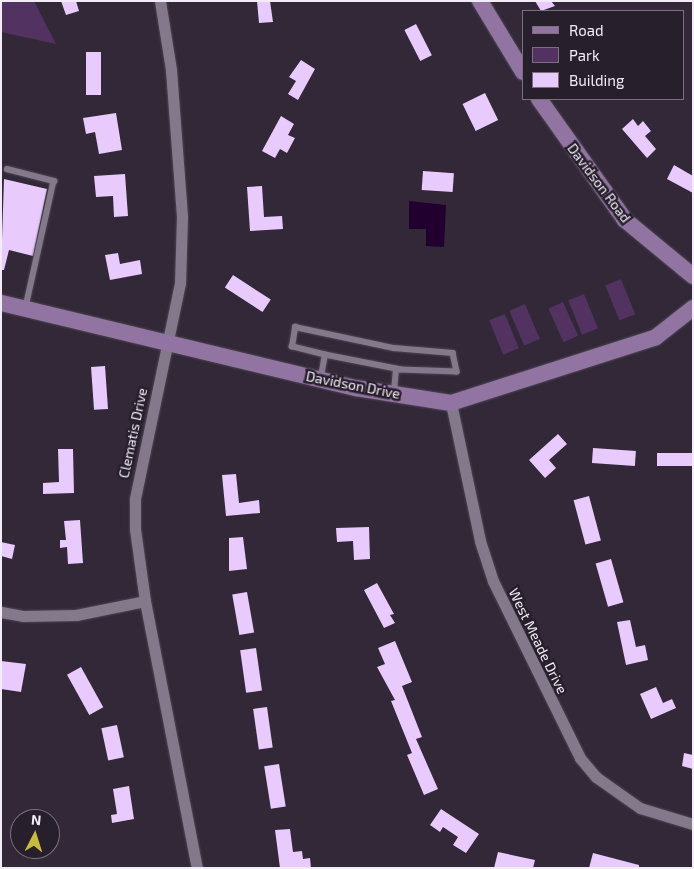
<!DOCTYPE html>
<html>
<head>
<meta charset="utf-8">
<style>
  body { margin:0 }
  #map { position:relative; width:694px; height:869px; overflow:hidden; background:#322838; font-family:"Exo 2",sans-serif }
  div>[style] { position:absolute }
  [style*='--x'] { left:calc(var(--x)*1px); top:calc(var(--y)*1px); width:calc(var(--w)*1px); rotate:calc(var(--a)*1deg) }
  .green>* { inset:0; background:#513261; transform-origin:0 0 }
  .water>* { inset:0; background:#210030 }
  .building>* { inset:0; background:#e9cafc; transform-origin:0 0 }
  .roads { filter:drop-shadow(0 0 1px #4e4653) drop-shadow(0 0 1px #4e4653) }
  .lane>* { height:5.5px; margin:-2.75px; padding:0 2.75px; transform-origin:2.75px; border-radius:2.75px; background:#84798b }
  .street>* { height:11px; margin:-5.5px; padding:0 5.5px; transform-origin:5.5px; border-radius:5.5px; background:#84798b }
  .secondary>* { height:16px; margin:-8px; padding:0 8px; transform-origin:8px; border-radius:8px; background:#9274a2 }
  span { translate:-50% -50%; white-space:nowrap; text-align:center; line-height:1.15; -webkit-text-stroke:5px #281f2d; paint-order:stroke }
  .street-label { font-size:14px; color:#f2ecf6 }
  .frame { position:absolute; inset:0; border:2px solid #f2ecf6; pointer-events:none }
  .legend { position:absolute; left:522px; top:10px; width:162px; height:90px; box-sizing:border-box; background:#281f2d; border:1px solid #79717d; margin:0; padding:6px 9px; list-style:none; font-size:15px; color:#f2ecf6 }
  .legend li { display:flex; align-items:center; gap:10px; height:25px }
  .legend b { width:25px; border:1px solid #79717d }
  .north { position:absolute; left:10px; top:809px; width:50px; height:50px; box-sizing:border-box; background:#281f2d; border:1px solid #79717d; border-radius:50%; rotate:5deg; font-size:14px; font-weight:700; line-height:20px; text-align:center; color:#f2ecf6 }
  .north::after { content:''; display:block; margin:auto; width:18px; height:22px; background:#c8bb3b; clip-path:polygon(50% 0,100% 100%,50% 72%,0 100%) }
</style>
</head>
<body>
<div id="map">
  <div class="green">
    <div style="clip-path:polygon(1px 1px,34px 1px,56px 44px,1px 32px)"></div>
    <div style="left:621px;top:279px;width:38px;height:17px;rotate:68deg"></div>
    <div style="left:584px;top:294px;width:37px;height:17px;rotate:68deg"></div>
    <div style="left:563px;top:302px;width:37px;height:16px;rotate:66deg"></div>
    <div style="left:525px;top:304px;width:38px;height:17px;rotate:67deg"></div>
    <div style="left:505px;top:314px;width:37px;height:17px;rotate:68deg"></div>
  </div>
  <div class="water">
    <div style="clip-path:polygon(409px 201px,446px 205px,444px 247px,426px 246px,426px 229px,409px 229px)"></div>
  </div>
  <div class="building">
    <div style="clip-path:polygon(61px 1px,76px 1px,79px 11px,66px 15px)"></div>
    <div style="clip-path:polygon(257px 1px,270px 1px,273px 22px,259px 23px)"></div>
    <div style="clip-path:polygon(535px 1px,551px 1px,555px 6px,541px 11px)"></div>
    <div style="left:416px;top:24px;width:35px;height:13px;rotate:63deg"></div>
    <div style="left:86px;top:52px;width:15px;height:43px"></div>
    <div style="clip-path:polygon(301px 60px,315px 69px,298px 100px,288px 94px,296px 81px,289px 77px)"></div>
    <div style="left:485px;top:93px;width:30px;height:25px;rotate:64deg"></div>
    <div style="clip-path:polygon(116px 113px,122px 150px,99px 154px,95px 132px,86px 134px,83px 118px)"></div>
    <div style="clip-path:polygon(281px 116px,294px 124px,288px 135px,295px 138px,287px 153px,280px 149px,275px 158px,262px 151px)"></div>
    <div style="clip-path:polygon(633px 119px,638px 126px,643px 121px,651px 131px,645px 136px,656px 149px,647px 158px,622px 129px)"></div>
    <div style="clip-path:polygon(674px 165px,693px 176px,693px 193px,667px 179px)"></div>
    <div style="left:423px;top:171px;width:31px;height:19px;rotate:4deg"></div>
    <div style="clip-path:polygon(125px 174px,128px 216px,114px 217px,113px 196px,96px 197px,94px 176px)"></div>
    <div style="clip-path:polygon(4px 179px,47px 189px,33px 256px,9px 250px,4px 270px,1px 270px)"></div>
    <div style="clip-path:polygon(262px 186px,264px 217px,282px 216px,283px 229px,250px 231px,247px 187px)"></div>
    <div style="clip-path:polygon(118px 253px,120px 264px,140px 260px,142px 274px,110px 280px,105px 255px)"></div>
    <div style="left:233px;top:275px;width:45px;height:15px;rotate:33deg"></div>
    <div style="left:105px;top:366px;width:43px;height:14px;rotate:86deg"></div>
    <div style="clip-path:polygon(558px 434px,567px 444px,549px 460px,556px 468px,545px 478px,529px 460px)"></div>
    <div style="left:593px;top:448px;width:43px;height:15px;rotate:4deg"></div>
    <div style="clip-path:polygon(58px 449px,73px 449px,74px 493px,43px 494px,43px 483px,59px 482px)"></div>
    <div style="left:693px;top:453px;width:13px;height:36px;rotate:90deg"></div>
    <div style="clip-path:polygon(236px 474px,239px 503px,259px 500px,260px 513px,226px 516px,222px 475px)"></div>
    <div style="left:589px;top:496px;width:46px;height:16px;rotate:75deg"></div>
    <div style="clip-path:polygon(80px 520px,83px 563px,68px 564px,67px 547px,60px 548px,60px 540px,66px 540px,64px 521px)"></div>
    <div style="clip-path:polygon(369px 527px,370px 559px,354px 560px,353px 541px,337px 542px,336px 528px)"></div>
    <div style="clip-path:polygon(243px 537px,247px 569px,229px 571px,229px 538px)"></div>
    <div style="clip-path:polygon(1px 542px,15px 545px,12px 559px,1px 556px)"></div>
    <div style="left:611px;top:559px;width:45px;height:16px;rotate:74deg"></div>
    <div style="clip-path:polygon(377px 583px,394px 614px,390px 615px,395px 623px,384px 628px,364px 590px)"></div>
    <div style="left:247px;top:592px;width:41px;height:15px;rotate:80deg"></div>
    <div style="clip-path:polygon(630px 620px,636px 647px,645px 645px,648px 660px,626px 665px,617px 622px)"></div>
    <div style="clip-path:polygon(395px 641px,412px 682px,402px 686px,422px 737px,416px 739px,438px 789px,424px 795px,407px 755px,412px 753px,391px 701px,395px 700px,377px 667px,385px 664px,378px 648px)"></div>
    <div style="left:256px;top:648px;width:43px;height:16px;rotate:82deg"></div>
    <div style="clip-path:polygon(1px 661px,26px 664px,21px 692px,1px 689px)"></div>
    <div style="left:81px;top:667px;width:46px;height:16px;rotate:61deg"></div>
    <div style="clip-path:polygon(656px 687px,663px 703px,672px 699px,676px 708px,651px 719px,640px 694px)"></div>
    <div style="left:267px;top:707px;width:41px;height:14px;rotate:82deg"></div>
    <div style="left:117px;top:725px;width:33px;height:16px;rotate:78deg"></div>
    <div style="clip-path:polygon(684px 753px,693px 755px,693px 769px,682px 766px)"></div>
    <div style="left:279px;top:764px;width:43px;height:15px;rotate:81deg"></div>
    <div style="clip-path:polygon(129px 786px,134px 819px,112px 823px,111px 815px,117px 814px,113px 789px)"></div>
    <div style="clip-path:polygon(441px 809px,479px 834px,466px 853px,453px 845px,458px 837px,443px 827px,440px 832px,430px 825px)"></div>
    <div style="clip-path:polygon(290px 829px,293px 852px,302px 851px,303px 859px,310px 858px,311px 868px,280px 868px,275px 830px)"></div>
    <div style="clip-path:polygon(498px 852px,535px 860px,533px 868px,494px 868px)"></div>
    <div style="clip-path:polygon(593px 853px,639px 865px,639px 868px,589px 868px)"></div>
  </div>
  <div class="roads">
    <div class="lane">
      <div style="--x:7;--y:169;--w:49;--a:14.3"></div>
      <div style="--x:54;--y:181;--w:129;--a:102.5"></div>
      <div style="--x:321;--y:377;--w:22;--a:-80"></div>
      <div style="--x:325;--y:355;--w:34;--a:-166"></div>
      <div style="--x:292;--y:347;--w:20;--a:-81"></div>
      <div style="--x:295;--y:327;--w:101;--a:12"></div>
      <div style="--x:394;--y:348;--w:59;--a:4.8"></div>
      <div style="--x:453;--y:353;--w:19;--a:78"></div>
      <div style="--x:457;--y:372;--w:56;--a:-178"></div>
      <div style="--x:401;--y:370;--w:77;--a:-168.8"></div>
      <div style="--x:394;--y:392;--w:23;--a:-85"></div>
    </div>
    <div class="street">
      <div style="--x:160;--y:1;--w:70;--a:80.9"></div>
      <div style="--x:171;--y:70;--w:147;--a:85.7"></div>
      <div style="--x:182;--y:217;--w:66;--a:91.7"></div>
      <div style="--x:180;--y:283;--w:221;--a:101.8"></div>
      <div style="--x:135;--y:499;--w:30;--a:90"></div>
      <div style="--x:135;--y:529;--w:73;--a:82.1"></div>
      <div style="--x:145;--y:601;--w:272;--a:79"></div>
      <div style="--x:451;--y:403;--w:141;--a:78.1"></div>
      <div style="--x:480;--y:541;--w:42;--a:72"></div>
      <div style="--x:493;--y:581;--w:197;--a:63.8"></div>
      <div style="--x:580;--y:758;--w:25;--a:50"></div>
      <div style="--x:596;--y:777;--w:54;--a:35.2"></div>
      <div style="--x:640;--y:808;--w:55;--a:16.8"></div>
      <div style="--x:1;--y:612;--w:22;--a:10"></div>
      <div style="--x:23;--y:616;--w:53;--a:-1.1"></div>
      <div style="--x:76;--y:615;--w:70;--a:-11.5"></div>
    </div>
    <div class="secondary">
      <div style="--x:480;--y:1;--w:83;--a:58.8"></div>
      <div style="--x:539;--y:99;--w:148;--a:54.6"></div>
      <div style="--x:625;--y:220;--w:88;--a:39.5"></div>
      <div style="--x:1;--y:303;--w:365;--a:13.5"></div>
      <div style="--x:356;--y:388;--w:96;--a:9"></div>
      <div style="--x:451;--y:403;--w:215;--a:-17.8"></div>
      <div style="--x:656;--y:337;--w:47;--a:-38.1"></div>
    </div>
  </div>
  <div class="street-label">
    <span style="left:599px;top:183px;rotate:53deg">Davidson Road</span>
    <span style="left:353px;top:385px;rotate:11deg">Davidson Drive</span>
    <span style="left:133px;top:433px;rotate:-78deg">Clematis Drive</span>
    <span style="left:538px;top:641px;rotate:64deg">West Meade Drive</span>
  </div>
  <div class="frame"></div>
  <ul class="legend">
  <li><b style="height:6px;background:#9274a2"></b>Road</li>
  <li><b style="height:14px;background:#513261"></b>Park</li>
  <li><b style="height:14px;background:#e9cafc"></b>Building</li>
  </ul>
  <div class="north">N</div>
</div>
</body>
</html>
